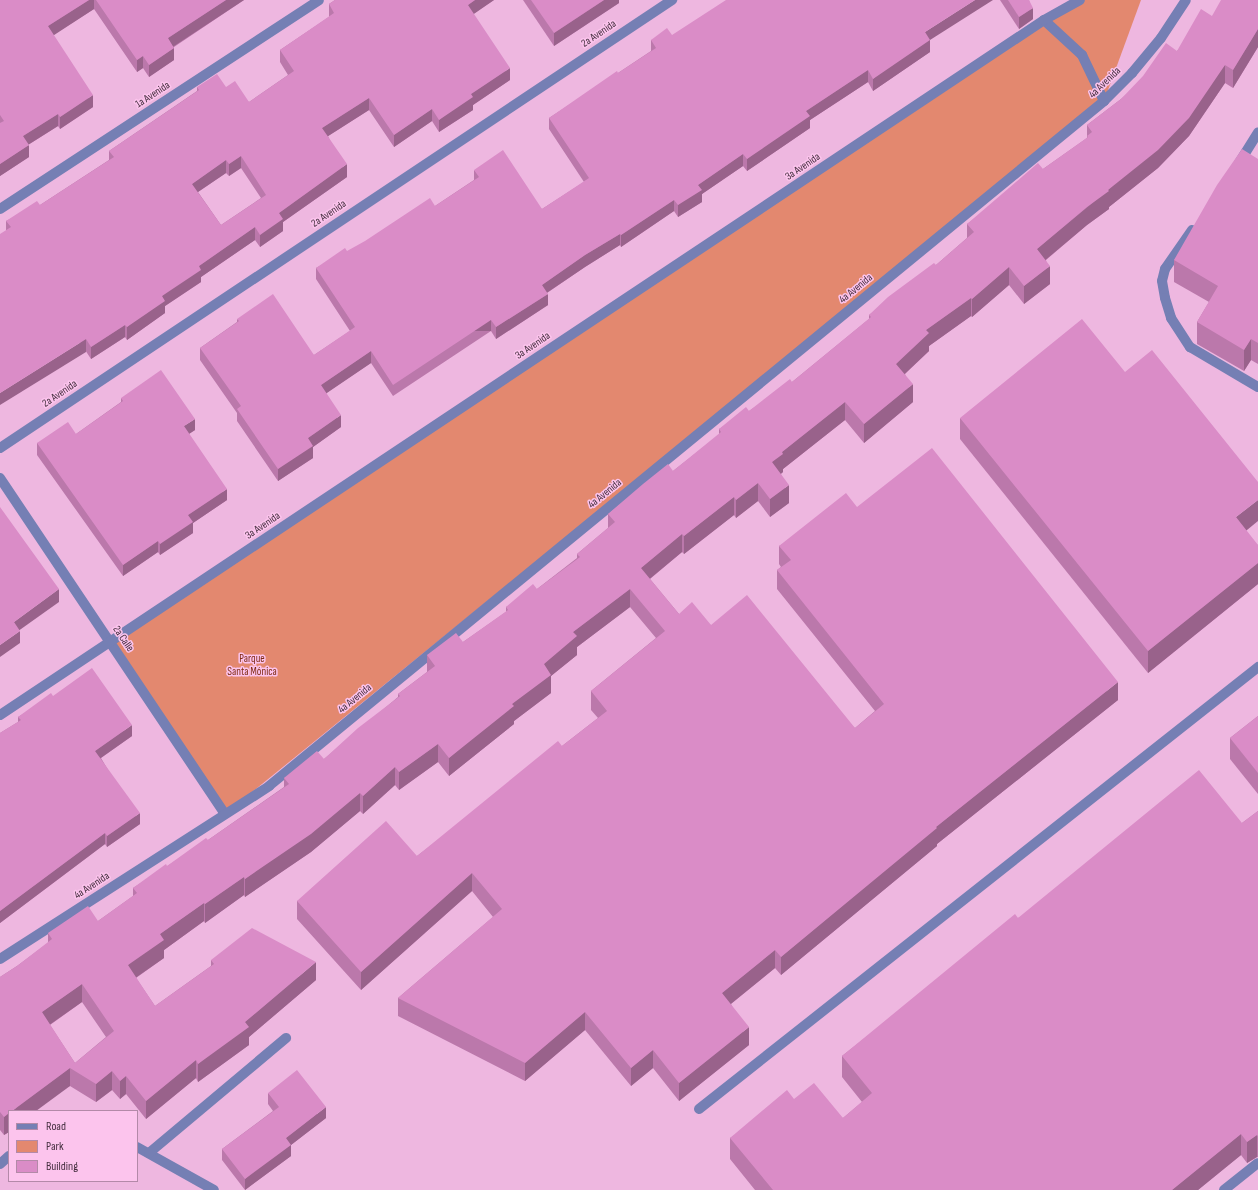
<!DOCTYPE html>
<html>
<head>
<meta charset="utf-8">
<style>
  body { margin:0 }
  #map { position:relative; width:1258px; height:1190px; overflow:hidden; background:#eeb7e0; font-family:"Sofia Sans Condensed",sans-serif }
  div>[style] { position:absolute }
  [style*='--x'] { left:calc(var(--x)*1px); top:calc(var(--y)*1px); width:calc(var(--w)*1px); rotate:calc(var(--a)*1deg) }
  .green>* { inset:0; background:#e3886f }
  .minor>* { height:10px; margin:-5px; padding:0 5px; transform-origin:5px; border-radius:5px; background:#757fb4 }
  .wall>* { inset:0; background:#bb78ab }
  .shaded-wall>* { inset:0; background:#99628b; transform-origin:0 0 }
  .building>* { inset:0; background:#da8cc7 }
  span { translate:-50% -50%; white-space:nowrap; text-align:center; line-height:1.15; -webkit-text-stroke:3px #fcc4ed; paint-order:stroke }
  .street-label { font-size:11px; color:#463040 }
  .park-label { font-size:11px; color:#7f2b13 }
  .legend { position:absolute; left:8px; top:1110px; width:130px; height:72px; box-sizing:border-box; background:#fcc4ed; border:1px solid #b389a8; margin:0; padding:5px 7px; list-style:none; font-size:12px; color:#463040 }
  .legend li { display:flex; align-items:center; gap:8px; height:20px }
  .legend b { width:20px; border:1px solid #b389a8 }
</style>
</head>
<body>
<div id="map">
  <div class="green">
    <div style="clip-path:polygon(1080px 0,1141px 0,1104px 101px,225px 814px,111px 642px)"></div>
  </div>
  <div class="minor">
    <div style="--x:1044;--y:20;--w:52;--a:42.6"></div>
    <div style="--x:1082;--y:55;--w:51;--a:64.4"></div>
    <div style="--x:1239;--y:163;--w:36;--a:-58"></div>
    <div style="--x:0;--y:209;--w:381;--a:-33.2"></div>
    <div style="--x:1192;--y:230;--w:47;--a:124.7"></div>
    <div style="--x:1165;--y:269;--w:12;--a:104"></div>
    <div style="--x:1162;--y:281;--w:17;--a:80"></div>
    <div style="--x:1165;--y:298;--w:21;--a:73"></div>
    <div style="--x:1171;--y:318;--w:35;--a:57"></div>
    <div style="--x:1190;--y:347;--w:79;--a:30.5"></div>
    <div style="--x:0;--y:448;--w:808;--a:-33.69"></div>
    <div style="--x:0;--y:478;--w:404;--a:56.2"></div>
    <div style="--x:0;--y:715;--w:1254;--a:-33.65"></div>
    <div style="--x:1044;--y:20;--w:41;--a:-29.1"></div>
    <div style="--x:0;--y:959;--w:320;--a:-32.7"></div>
    <div style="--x:269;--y:786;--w:1080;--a:-39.36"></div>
    <div style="--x:1104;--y:101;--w:40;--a:-45"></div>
    <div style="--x:1132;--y:73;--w:45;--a:-50.4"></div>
    <div style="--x:1161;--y:38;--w:45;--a:-56.7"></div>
    <div style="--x:699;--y:1109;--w:713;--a:-38.33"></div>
    <div style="--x:137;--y:1147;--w:88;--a:29.2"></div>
    <div style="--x:149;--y:1153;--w:179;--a:-40"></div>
    <div style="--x:0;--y:1164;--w:12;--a:-42"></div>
    <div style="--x:1224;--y:1190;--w:43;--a:-38.5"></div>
  </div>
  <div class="wall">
    <div style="clip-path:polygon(0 0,244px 0,174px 47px,174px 60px,149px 77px,143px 68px,137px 72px,94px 9px,53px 35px,93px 107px,60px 129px,58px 126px,28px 145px,29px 157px,0 176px)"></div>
    <div style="clip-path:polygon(evenodd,335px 0,494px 0,473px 14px,510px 80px,473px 105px,473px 110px,439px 132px,432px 121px,394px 147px,369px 110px,328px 136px,347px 177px,283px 222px,283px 231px,260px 247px,255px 240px,201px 277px,201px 282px,165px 306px,165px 313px,127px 340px,125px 337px,91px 359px,6px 230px,6px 221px,40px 205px,109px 160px,109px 151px,197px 91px,197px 87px,226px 87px,249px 102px,288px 75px,280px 62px,280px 50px,329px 17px,329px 4px,335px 0,241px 168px,261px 198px,221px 225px,198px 192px,226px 173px,229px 176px,241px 168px)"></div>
    <div style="clip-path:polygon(523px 0,619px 0,619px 3px,554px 46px)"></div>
    <div style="clip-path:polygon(1000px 0,1029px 0,1033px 19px,1019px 29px)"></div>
    <div style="clip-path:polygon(evenodd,1258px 0,1258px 47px,1233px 88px,1225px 83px,1189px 136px,1158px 168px,1109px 207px,1109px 209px,1087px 225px,1046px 260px,1050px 284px,1024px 304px,1009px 285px,972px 317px,971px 316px,929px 346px,929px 351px,905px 374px,913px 402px,864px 443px,845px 420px,783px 469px,783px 472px,781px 474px,789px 503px,770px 517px,758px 501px,736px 518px,734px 515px,684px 554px,682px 552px,650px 579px,679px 614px,711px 625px,855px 728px,875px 711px,777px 589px,777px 570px,781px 567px,779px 564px,779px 546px,857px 507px,1118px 700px,937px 844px,937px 846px,781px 975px,775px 968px,731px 1004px,749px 1045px,679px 1101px,653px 1068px,631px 1086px,585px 1030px,525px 1081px,398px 1016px,398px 998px,493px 917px,472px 891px,361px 990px,297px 919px,297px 901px,417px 856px,562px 746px,598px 718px,591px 710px,591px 691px,656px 638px,630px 607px,577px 647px,577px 655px,551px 676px,551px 693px,514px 721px,514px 724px,449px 776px,438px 762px,399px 790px,395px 785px,363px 814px,360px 811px,311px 852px,245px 897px,244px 895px,205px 923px,204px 921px,164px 950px,164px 958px,136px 978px,155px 1006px,211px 966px,211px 960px,316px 980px,249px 1037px,249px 1045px,198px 1082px,196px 1078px,146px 1119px,126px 1094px,120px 1099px,112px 1090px,96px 1102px,70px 1086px,9px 1111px,9px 1132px,4px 1135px,0 1130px,0 977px,17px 966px,48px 943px,48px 933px,98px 921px,133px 896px,133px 888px,208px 840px,284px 787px,284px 778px,324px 759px,398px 697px,398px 694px,427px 672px,427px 655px,463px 642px,506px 612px,506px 607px,537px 589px,577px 558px,577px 554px,608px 528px,608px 514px,673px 471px,719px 435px,719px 429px,749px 411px,792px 382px,869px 319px,869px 315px,936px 265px,967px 238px,967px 224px,1043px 169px,1087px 138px,1087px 125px,1121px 99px,1177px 51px,1212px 16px,1258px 0,82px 1002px,106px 1037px,75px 1063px,50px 1025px,82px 1002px)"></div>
    <div style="clip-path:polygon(672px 35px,930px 40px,930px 52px,873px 91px,868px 82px,810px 120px,810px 128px,747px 171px,743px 166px,702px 194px,702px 202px,678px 217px,674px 211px,621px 247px,620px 245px,585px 267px,547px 293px,548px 305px,496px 339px,491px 331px,393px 396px,371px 363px,326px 393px,341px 427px,313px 447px,313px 458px,278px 481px,237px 421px,237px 413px,200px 360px,200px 348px,237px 322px,237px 319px,314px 355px,350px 331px,316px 279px,316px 268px,435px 206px,474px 180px,474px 170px,542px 209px,584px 182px,549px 129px,549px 118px,618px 73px,651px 51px,651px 40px)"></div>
    <div style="clip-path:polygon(1258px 159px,1258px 364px,1251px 360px,1244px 371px,1197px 344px,1197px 322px,1209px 302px,1174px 282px,1174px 260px)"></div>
    <div style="clip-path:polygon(121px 398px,195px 430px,189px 434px,227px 500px,193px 523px,193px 533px,160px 555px,158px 552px,123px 576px,37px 455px,37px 443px,76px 434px,121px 402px)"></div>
    <div style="clip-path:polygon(960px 418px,1258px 545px,1258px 584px,1148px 673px,960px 439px)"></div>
    <div style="clip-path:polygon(53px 696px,132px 736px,101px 758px,140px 824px,107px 847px,105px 844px,0 923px,0 733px,18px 722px,18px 717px)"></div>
    <div style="clip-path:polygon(1258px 716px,1258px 794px,1230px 759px,1230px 738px)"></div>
    <div style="clip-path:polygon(1258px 811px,1258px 1157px,1257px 1157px,1247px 1163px,1241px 1155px,1198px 1190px,755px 1190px,730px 1159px,730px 1138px,794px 1099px,843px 1118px,862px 1102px,842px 1077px,842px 1056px,1018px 918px,1242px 823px)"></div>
    <div style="clip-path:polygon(268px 1093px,326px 1118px,291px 1145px,291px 1156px,245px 1190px,222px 1160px,222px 1149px,273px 1111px,268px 1104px)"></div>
  </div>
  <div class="shaded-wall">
    <div style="clip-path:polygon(89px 0,94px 0,94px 9px,48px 39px,48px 26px)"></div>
    <div style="clip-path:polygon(226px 0,244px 0,168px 50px,168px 38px)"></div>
    <div style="clip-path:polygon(475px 0,494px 0,468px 18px,468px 5px)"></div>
    <div style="clip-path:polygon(604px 0,619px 0,619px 3px,554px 46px,554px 33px)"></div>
    <div style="clip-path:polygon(975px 0,993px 0,930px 40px,930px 52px,873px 91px,873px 79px,925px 32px)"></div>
    <div style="clip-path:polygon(1033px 8px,1033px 19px,1019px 29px,1019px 17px)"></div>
    <div style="clip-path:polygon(1258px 29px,1258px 47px,1233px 88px,1233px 70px)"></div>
    <div style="clip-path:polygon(174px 48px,174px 60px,149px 77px,149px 65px)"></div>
    <div style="clip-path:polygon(143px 56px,143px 68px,137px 72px,137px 60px)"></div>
    <div style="clip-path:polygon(1225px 65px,1225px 83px,1189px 136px,1158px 168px,1109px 207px,1109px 209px,1087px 225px,1037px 267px,1037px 249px,1108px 190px)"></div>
    <div style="clip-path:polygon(510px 68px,510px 80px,473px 105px,473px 110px,439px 132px,439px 120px,471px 94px)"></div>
    <div style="clip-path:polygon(868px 70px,868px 82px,810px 120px,810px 128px,747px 171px,747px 159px,806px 111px)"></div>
    <div style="clip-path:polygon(93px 95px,93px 107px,60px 129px,60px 117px)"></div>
    <div style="clip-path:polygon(369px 98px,369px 110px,322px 140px,322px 128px)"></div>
    <div style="clip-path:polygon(432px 109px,432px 121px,394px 147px,394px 135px)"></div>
    <div style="clip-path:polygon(58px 114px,58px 126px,23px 148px,23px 136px)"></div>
    <div style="clip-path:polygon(29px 145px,29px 157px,0 176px,0 164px)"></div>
    <div style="clip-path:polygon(743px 154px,743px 166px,702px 194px,702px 202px,678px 217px,678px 205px,698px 185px)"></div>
    <div style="clip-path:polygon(241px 156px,241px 168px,229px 176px,229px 164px)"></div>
    <div style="clip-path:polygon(226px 160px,226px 173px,192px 196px,192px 184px)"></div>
    <div style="clip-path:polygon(347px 164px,347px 177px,283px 222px,283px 231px,260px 247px,260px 235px,279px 213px)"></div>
    <div style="clip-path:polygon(674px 200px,674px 211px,621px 247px,621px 235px)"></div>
    <div style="clip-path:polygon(255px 227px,255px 240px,201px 277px,201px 282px,165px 306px,165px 313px,127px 340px,127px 327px,162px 296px,199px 266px)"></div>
    <div style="clip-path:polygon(620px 234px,620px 245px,585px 267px,542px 296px,542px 285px,585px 255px)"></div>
    <div style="clip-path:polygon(1050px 266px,1050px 284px,1024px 304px,1024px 286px)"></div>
    <div style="clip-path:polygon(1009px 267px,1009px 285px,972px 317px,972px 299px)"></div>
    <div style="clip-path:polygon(548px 294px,548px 305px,496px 339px,496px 327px)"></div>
    <div style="clip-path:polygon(971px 298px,971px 316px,929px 346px,929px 351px,896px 382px,896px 364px,926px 330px)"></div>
    <div style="left:491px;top:320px;width:11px;height:118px;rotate:90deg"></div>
    <div style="clip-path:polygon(125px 325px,125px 337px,91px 359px,91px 347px)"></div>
    <div style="clip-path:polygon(86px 339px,86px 352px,0 405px,0 393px)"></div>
    <div style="clip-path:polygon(1251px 339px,1251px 360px,1244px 371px,1244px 350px)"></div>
    <div style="clip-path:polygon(371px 351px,371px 363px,321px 397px,321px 385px)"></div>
    <div style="clip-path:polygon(913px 384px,913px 402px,864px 443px,864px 424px)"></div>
    <div style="clip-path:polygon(845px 402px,845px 420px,783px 469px,783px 472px,772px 480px,772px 462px,782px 452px)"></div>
    <div style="clip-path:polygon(341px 415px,341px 427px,313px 447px,313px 458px,278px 481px,278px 469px,308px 438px)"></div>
    <div style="clip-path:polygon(195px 419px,195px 430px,184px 437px,184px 426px)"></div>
    <div style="clip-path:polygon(758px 483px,758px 501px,736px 518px,736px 500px)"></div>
    <div style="clip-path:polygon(789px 485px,789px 503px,770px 517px,770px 499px)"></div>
    <div style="clip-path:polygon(227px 489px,227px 500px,193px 523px,193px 533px,160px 555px,160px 544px,188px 515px)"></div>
    <div style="clip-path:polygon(734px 497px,734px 515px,684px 554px,684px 536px)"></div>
    <div style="clip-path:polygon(1258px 500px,1258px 521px,1236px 539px,1236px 517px)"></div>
    <div style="clip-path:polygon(682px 534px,682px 552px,641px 586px,641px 568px)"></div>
    <div style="clip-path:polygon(158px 541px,158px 552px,123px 576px,123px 565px)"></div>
    <div style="clip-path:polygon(1258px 563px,1258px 584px,1148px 673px,1148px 651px)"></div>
    <div style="clip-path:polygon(59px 589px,59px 602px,14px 634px,14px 622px)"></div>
    <div style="clip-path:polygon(630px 589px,630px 607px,577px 647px,577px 655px,551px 676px,551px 693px,514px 721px,514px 724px,449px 776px,449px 758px,512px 704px,544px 664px,573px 632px)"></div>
    <div style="clip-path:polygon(20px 631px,20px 643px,0 657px,0 645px)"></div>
    <div style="clip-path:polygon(1118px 682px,1118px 700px,937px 844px,937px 846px,781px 975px,781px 957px,936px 827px)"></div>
    <div style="clip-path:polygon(132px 725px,132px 736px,95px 762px,95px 751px)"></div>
    <div style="clip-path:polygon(438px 744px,438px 762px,399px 790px,399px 772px)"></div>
    <div style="clip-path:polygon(395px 767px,395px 785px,363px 814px,363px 796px)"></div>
    <div style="clip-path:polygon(360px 793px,360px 811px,311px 852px,245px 897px,245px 879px)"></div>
    <div style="clip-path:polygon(140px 813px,140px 824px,107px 847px,107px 836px)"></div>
    <div style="clip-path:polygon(105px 833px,105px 844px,0 923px,0 911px)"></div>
    <div style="clip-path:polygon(472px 873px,472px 891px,361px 990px,361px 972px)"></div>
    <div style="clip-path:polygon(244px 877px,244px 895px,205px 923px,205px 904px)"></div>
    <div style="clip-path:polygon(204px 903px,204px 921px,164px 950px,164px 958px,128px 983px,128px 965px,160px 934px)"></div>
    <div style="clip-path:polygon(775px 950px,775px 968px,722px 1011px,722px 993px)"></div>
    <div style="clip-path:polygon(316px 962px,316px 980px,249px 1037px,249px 1045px,198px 1082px,198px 1064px,245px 1022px)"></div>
    <div style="clip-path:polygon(82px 984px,82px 1002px,42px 1030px,42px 1012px)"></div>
    <div style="clip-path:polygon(585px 1012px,585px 1030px,525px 1081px,525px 1063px)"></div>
    <div style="clip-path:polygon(749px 1027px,749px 1045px,679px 1101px,679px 1083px)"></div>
    <div style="clip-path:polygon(653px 1050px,653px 1068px,631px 1086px,631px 1068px)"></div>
    <div style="clip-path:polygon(196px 1060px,196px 1078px,146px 1119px,146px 1101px)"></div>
    <div style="clip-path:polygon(70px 1068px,70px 1086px,36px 1111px,12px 1111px)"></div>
    <div style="clip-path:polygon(112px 1071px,112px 1090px,96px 1102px,96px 1084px)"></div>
    <div style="clip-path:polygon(126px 1076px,126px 1094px,120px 1099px,120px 1081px)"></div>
    <div style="clip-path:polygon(326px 1107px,326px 1118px,291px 1145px,291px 1156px,245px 1190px,245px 1179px,286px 1138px)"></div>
    <div style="clip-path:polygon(9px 1113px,9px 1132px,4px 1135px,4px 1117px)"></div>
    <div style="clip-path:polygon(1241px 1134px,1241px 1155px,1198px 1190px,1172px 1190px)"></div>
    <div style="clip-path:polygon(1257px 1135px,1257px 1157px,1247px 1163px,1247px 1142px)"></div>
  </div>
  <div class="building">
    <div style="clip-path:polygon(0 0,89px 0,48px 26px,93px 95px,60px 117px,58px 114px,23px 136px,29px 145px,0 164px,0 123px,4px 121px,0 115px)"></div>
    <div style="clip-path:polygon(96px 0,226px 0,168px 38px,174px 48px,149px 65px,143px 56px,137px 60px)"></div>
    <div style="clip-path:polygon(evenodd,335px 0,475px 0,468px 5px,510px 68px,471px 94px,473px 97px,439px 120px,432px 109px,394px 135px,369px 98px,322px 128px,347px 164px,279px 213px,283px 219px,260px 235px,255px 227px,199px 266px,201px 270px,162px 296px,165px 301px,127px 327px,125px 325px,91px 347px,86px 339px,0 393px,0 234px,11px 227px,6px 221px,37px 201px,40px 205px,114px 157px,109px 151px,199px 90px,197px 87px,217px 74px,226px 87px,235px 81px,249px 102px,294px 71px,280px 50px,334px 13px,329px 4px,335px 0,241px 156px,266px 195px,221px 225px,192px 184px,226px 160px,229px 164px,241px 156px)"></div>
    <div style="clip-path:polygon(531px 0,604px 0,554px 33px)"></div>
    <div style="clip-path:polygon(726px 0,975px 0,925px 32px,930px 40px,873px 79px,868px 70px,806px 111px,810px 116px,747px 159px,743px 154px,698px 185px,702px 190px,678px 205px,674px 200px,621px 235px,620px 234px,585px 255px,542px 285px,548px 294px,496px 327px,491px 320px,393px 385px,371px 351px,321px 385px,341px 415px,308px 438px,313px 446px,278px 469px,237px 409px,241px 406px,200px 348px,239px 321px,237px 319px,273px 294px,314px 355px,355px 327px,316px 268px,345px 248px,347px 251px,365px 241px,430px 198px,435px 206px,479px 177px,474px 170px,503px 150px,542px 209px,589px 178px,549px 118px,617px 71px,618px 73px,656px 48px,651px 40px,667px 28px,672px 35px)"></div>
    <div style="clip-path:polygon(1008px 0,1029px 0,1033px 8px,1019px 17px)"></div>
    <div style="clip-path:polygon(evenodd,1221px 0,1258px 0,1258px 29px,1233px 70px,1225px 65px,1189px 118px,1158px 150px,1108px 190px,1109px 191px,1087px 207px,1037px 249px,1050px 266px,1024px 286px,1009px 267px,972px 299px,971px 298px,926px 330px,929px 333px,896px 364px,913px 384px,864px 424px,845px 402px,782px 452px,783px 454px,772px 462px,789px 485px,770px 499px,758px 483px,736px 500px,734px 497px,684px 536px,682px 534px,641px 568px,679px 614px,692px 602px,711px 625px,747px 595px,855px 728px,884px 704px,777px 570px,791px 560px,779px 546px,846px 493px,857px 507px,932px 448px,1118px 682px,936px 827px,937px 828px,781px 957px,775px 950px,722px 993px,749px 1027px,679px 1083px,653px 1050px,631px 1068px,585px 1012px,525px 1063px,398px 998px,502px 909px,472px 873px,361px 972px,297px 901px,386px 821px,417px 856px,558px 741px,562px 746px,607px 711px,591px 691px,665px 631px,630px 589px,573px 632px,577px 636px,544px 664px,551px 675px,512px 704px,514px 706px,449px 758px,438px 744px,399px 772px,395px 767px,363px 796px,360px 793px,311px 834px,245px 879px,244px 877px,205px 904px,204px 903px,160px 934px,164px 940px,128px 965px,155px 1006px,214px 964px,211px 960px,252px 928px,316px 962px,245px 1022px,249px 1027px,198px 1064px,196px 1060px,146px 1101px,126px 1076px,120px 1081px,112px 1071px,96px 1084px,70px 1068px,12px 1111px,9px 1111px,9px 1113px,4px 1117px,0 1112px,0 977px,17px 966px,52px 939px,48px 933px,88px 906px,98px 921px,137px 893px,133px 888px,166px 864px,167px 866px,206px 838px,208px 840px,289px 784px,284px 778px,317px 751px,324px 759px,358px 728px,400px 696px,398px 694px,435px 666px,427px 655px,456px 633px,463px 642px,508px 610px,506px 607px,533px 584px,537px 589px,580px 557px,577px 554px,615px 522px,608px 514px,643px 484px,668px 464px,673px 471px,721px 432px,719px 429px,746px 407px,749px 411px,790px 379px,792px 382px,871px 317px,869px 315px,888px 297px,934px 263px,936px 265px,974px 232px,967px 224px,1038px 163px,1043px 169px,1088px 137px,1087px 136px,1092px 132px,1087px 125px,1121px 99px,1143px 76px,1166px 43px,1177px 51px,1201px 9px,1212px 16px,1221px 0,82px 984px,114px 1031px,75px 1063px,42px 1012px,82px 984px)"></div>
    <div style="clip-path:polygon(1242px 149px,1258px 159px,1258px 343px,1251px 339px,1244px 350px,1197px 322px,1218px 286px,1174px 260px,1217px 185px)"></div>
    <div style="clip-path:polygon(1082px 319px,1125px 372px,1152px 350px,1258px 482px,1258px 500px,1236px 517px,1258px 545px,1258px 563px,1148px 651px,960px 418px)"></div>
    <div style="clip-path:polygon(161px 370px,195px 419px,184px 426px,227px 489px,188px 515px,193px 522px,160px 544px,158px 541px,123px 565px,37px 443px,68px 422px,76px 434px,123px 401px,121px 398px)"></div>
    <div style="clip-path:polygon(0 507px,59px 589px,14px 622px,20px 631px,0 645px)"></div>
    <div style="clip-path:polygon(92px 668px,132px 725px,95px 751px,140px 813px,107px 836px,105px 833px,0 911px,0 733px,21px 720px,18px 717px,51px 693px,53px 696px)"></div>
    <div style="clip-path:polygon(1258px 716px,1258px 773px,1230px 738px)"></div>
    <div style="clip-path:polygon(1199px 770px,1242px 823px,1258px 811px,1258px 1136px,1257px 1135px,1247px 1142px,1241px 1134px,1172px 1190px,773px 1190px,730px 1138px,787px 1090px,794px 1099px,814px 1083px,843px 1118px,872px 1093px,842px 1056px,1015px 914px,1018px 918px)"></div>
    <div style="clip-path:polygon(297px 1070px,326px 1107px,286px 1138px,291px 1145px,245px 1179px,222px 1149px,279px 1107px,268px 1093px)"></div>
  </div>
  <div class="street-label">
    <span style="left:599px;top:34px;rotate:-34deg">2a Avenida</span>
    <span style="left:1105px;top:83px;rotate:-44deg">4a Avenida</span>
    <span style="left:153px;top:95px;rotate:-33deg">1a Avenida</span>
    <span style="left:803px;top:167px;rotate:-34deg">3a Avenida</span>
    <span style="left:329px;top:214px;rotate:-34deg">2a Avenida</span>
    <span style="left:856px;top:289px;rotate:-39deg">4a Avenida</span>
    <span style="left:533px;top:346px;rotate:-34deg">3a Avenida</span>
    <span style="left:60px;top:394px;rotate:-34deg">2a Avenida</span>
    <span style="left:605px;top:494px;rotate:-39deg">4a Avenida</span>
    <span style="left:263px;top:526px;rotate:-34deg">3a Avenida</span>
    <span style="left:123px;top:639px;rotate:56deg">2a Calle</span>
    <span style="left:355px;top:699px;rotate:-39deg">4a Avenida</span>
    <span style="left:92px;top:886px;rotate:-33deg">4a Avenida</span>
  </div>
  <div class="park-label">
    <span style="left:252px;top:666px">Parque<br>Santa Mónica</span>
  </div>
  <ul class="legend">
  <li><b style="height:5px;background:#757fb4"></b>Road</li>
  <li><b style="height:11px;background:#e3886f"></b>Park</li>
  <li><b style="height:11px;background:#da8cc7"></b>Building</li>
  </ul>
</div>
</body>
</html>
